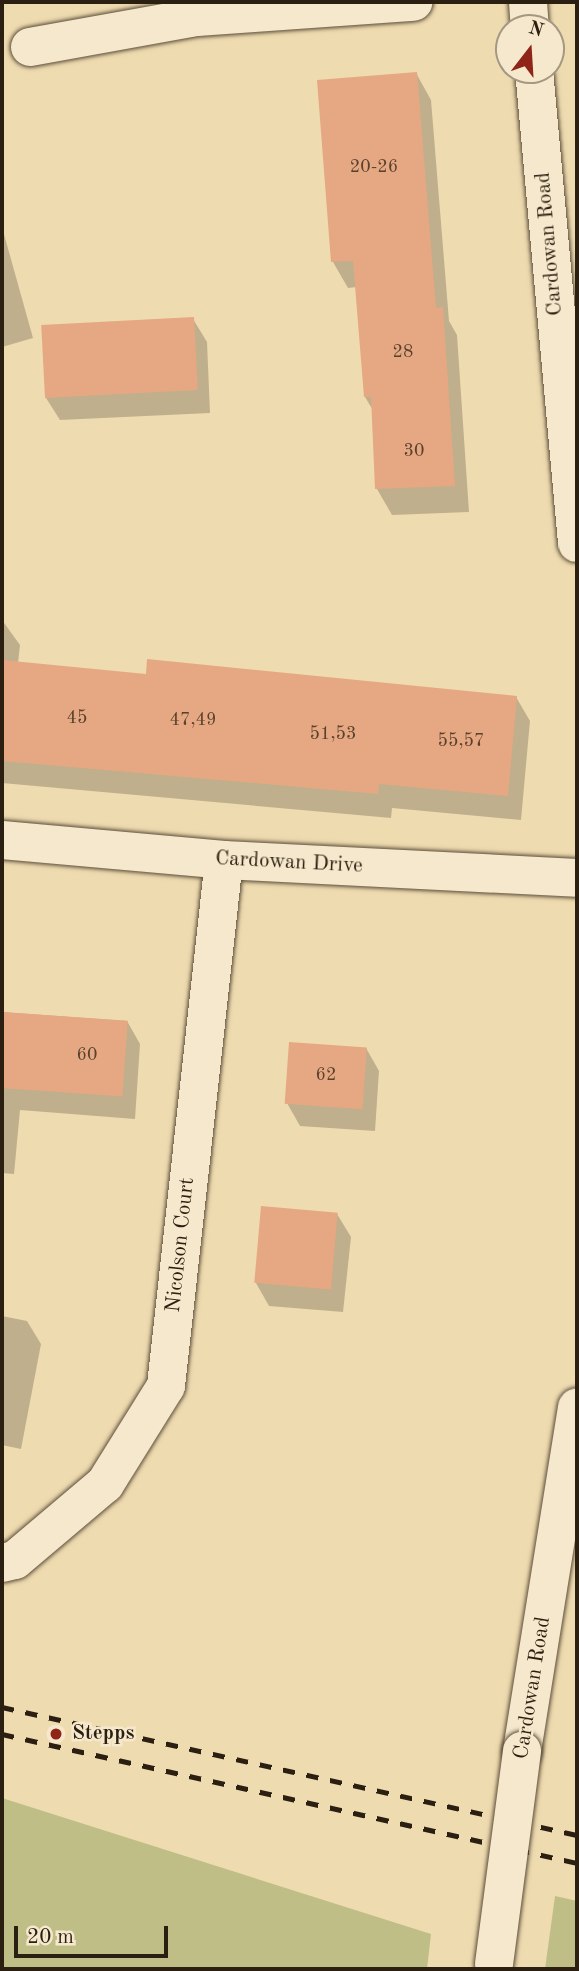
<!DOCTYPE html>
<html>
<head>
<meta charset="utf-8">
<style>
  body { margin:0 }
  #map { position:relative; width:579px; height:1971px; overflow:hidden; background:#efdbb0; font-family:"Old Standard TT",serif }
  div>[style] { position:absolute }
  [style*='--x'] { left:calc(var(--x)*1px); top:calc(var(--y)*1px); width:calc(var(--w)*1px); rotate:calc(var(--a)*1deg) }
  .green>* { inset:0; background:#bfbe87 }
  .shadow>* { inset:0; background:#0003 }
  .building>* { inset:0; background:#e5a882; transform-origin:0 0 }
  .roads { filter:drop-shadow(0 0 2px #5c4e3a) drop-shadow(0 0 2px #5c4e3a) }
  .minor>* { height:38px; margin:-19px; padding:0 19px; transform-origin:19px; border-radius:19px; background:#f5e8cc }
  .tertiary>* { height:38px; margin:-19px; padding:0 19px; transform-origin:19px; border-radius:19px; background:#f5e8cc }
  .rail>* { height:5px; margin-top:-2.5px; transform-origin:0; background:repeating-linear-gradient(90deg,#2b1f12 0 12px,transparent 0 24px) }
  .bridges { filter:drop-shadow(0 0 2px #5c4e3a) drop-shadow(0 0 2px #5c4e3a) }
  .tertiary-bridge>* { height:38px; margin:-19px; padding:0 19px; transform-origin:19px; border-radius:19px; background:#f5e8cc }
  .dots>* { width:19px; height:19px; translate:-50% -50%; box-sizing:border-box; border:4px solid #f5e8cc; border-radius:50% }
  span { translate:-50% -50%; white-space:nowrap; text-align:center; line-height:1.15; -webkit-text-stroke:5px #f5e8cc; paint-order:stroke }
  .number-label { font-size:18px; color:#5a412e }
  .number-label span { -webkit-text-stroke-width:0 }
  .street-label { font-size:21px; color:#2b1f12 }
  .poi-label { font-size:21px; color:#2b1f12; font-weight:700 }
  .left { translate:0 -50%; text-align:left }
  .frame { position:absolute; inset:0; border:4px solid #2b1f12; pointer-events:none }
  .north { position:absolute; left:495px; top:14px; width:70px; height:70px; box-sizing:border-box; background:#f5e8cc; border:2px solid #a49882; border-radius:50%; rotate:17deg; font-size:19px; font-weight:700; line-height:28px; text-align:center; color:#2b1f12 }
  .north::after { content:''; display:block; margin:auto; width:24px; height:32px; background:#8f2418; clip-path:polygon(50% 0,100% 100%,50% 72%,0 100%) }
  .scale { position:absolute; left:14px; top:1926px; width:154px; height:32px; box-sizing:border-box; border:4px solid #2b1f12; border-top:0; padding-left:9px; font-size:21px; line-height:24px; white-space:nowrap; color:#2b1f12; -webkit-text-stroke:5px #f5e8cc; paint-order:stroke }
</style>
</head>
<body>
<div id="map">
  <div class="green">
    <div style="clip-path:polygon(2px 1798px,431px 1934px,427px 1969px,2px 1969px)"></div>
    <div style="clip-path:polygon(555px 1896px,577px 1901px,577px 1969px,545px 1969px)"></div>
  </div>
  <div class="shadow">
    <div style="clip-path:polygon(416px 73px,431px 100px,449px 321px,457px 335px,469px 512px,392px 515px,377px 489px,374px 412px,365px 397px,357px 287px,348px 288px,333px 262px,318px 81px)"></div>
    <div style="clip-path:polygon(2px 227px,33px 338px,2px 347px)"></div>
    <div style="clip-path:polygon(193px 319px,207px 342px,210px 413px,60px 420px,46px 398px)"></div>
    <div style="clip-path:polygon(2px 620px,20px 645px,18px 663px,148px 676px,516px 697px,530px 721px,521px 820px,392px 808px,391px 818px,2px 783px)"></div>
    <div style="clip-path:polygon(2px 1012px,127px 1021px,140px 1044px,135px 1119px,20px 1110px,14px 1174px,2px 1173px)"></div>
    <div style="clip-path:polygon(366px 1048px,379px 1071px,375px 1131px,300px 1126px,287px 1103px)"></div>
    <div style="clip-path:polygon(337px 1214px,351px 1237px,343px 1312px,269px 1306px,256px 1283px)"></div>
    <div style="clip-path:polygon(2px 1316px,27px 1321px,41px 1344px,21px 1449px,2px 1445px)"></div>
  </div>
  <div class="building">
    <div style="clip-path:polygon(417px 72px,436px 308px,443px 307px,455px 486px,375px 489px,371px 397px,364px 397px,353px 261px,331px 262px,317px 80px)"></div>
    <div style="left:194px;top:317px;width:73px;height:153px;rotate:87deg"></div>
    <div style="clip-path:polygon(147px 659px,517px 696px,508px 796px,379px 784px,378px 794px,2px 761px,2px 660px,146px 674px)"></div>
    <div style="left:2px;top:1012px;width:126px;height:76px;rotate:4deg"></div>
    <div style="left:289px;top:1042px;width:78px;height:62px;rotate:4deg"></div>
    <div style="left:261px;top:1206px;width:77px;height:77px;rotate:5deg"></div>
  </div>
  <div class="roads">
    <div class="minor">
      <div style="--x:30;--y:47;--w:170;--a:-10.2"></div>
      <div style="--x:197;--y:17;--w:217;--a:-4"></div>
      <div style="--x:2;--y:840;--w:223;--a:5.1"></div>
      <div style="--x:224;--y:860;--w:353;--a:2.9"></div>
      <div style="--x:2;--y:1563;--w:13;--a:-13"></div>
      <div style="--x:15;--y:1560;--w:118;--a:-40.2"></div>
      <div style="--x:105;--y:1484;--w:115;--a:-58.1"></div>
      <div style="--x:166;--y:1386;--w:529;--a:-83.71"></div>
    </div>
    <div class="tertiary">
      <div style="--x:528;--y:2;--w:26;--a:86"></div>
      <div style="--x:534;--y:70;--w:475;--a:84.8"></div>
      <div style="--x:522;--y:1751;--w:348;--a:-80.9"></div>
    </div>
  </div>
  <div class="rail">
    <div style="--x:2;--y:1707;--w:589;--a:12.55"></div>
    <div style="--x:2;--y:1734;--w:589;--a:12.64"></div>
  </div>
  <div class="bridges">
    <div class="tertiary-bridge">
      <div style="--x:494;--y:1964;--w:215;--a:-82.5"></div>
    </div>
  </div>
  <div class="dots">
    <div style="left:56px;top:1734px;background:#8f2418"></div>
  </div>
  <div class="number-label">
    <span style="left:374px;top:167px">20-26</span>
    <span style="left:403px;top:352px">28</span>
    <span style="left:414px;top:451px">30</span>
    <span style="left:77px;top:718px">45</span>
    <span style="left:193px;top:720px">47,49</span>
    <span style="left:333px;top:734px">51,53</span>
    <span style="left:461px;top:741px">55,57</span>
    <span style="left:87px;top:1055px">60</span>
    <span style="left:326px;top:1075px">62</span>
  </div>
  <div class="street-label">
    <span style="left:550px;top:244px;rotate:-95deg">Cardowan Road</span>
    <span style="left:289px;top:863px;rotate:3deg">Cardowan Drive</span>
    <span style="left:181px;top:1245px;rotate:-84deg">Nicolson Court</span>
    <span style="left:533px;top:1688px;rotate:-81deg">Cardowan Road</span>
  </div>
  <div class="poi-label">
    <span class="left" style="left:72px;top:1734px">Stepps</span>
  </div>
  <div class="frame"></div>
  <div class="north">N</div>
  <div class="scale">20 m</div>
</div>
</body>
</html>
